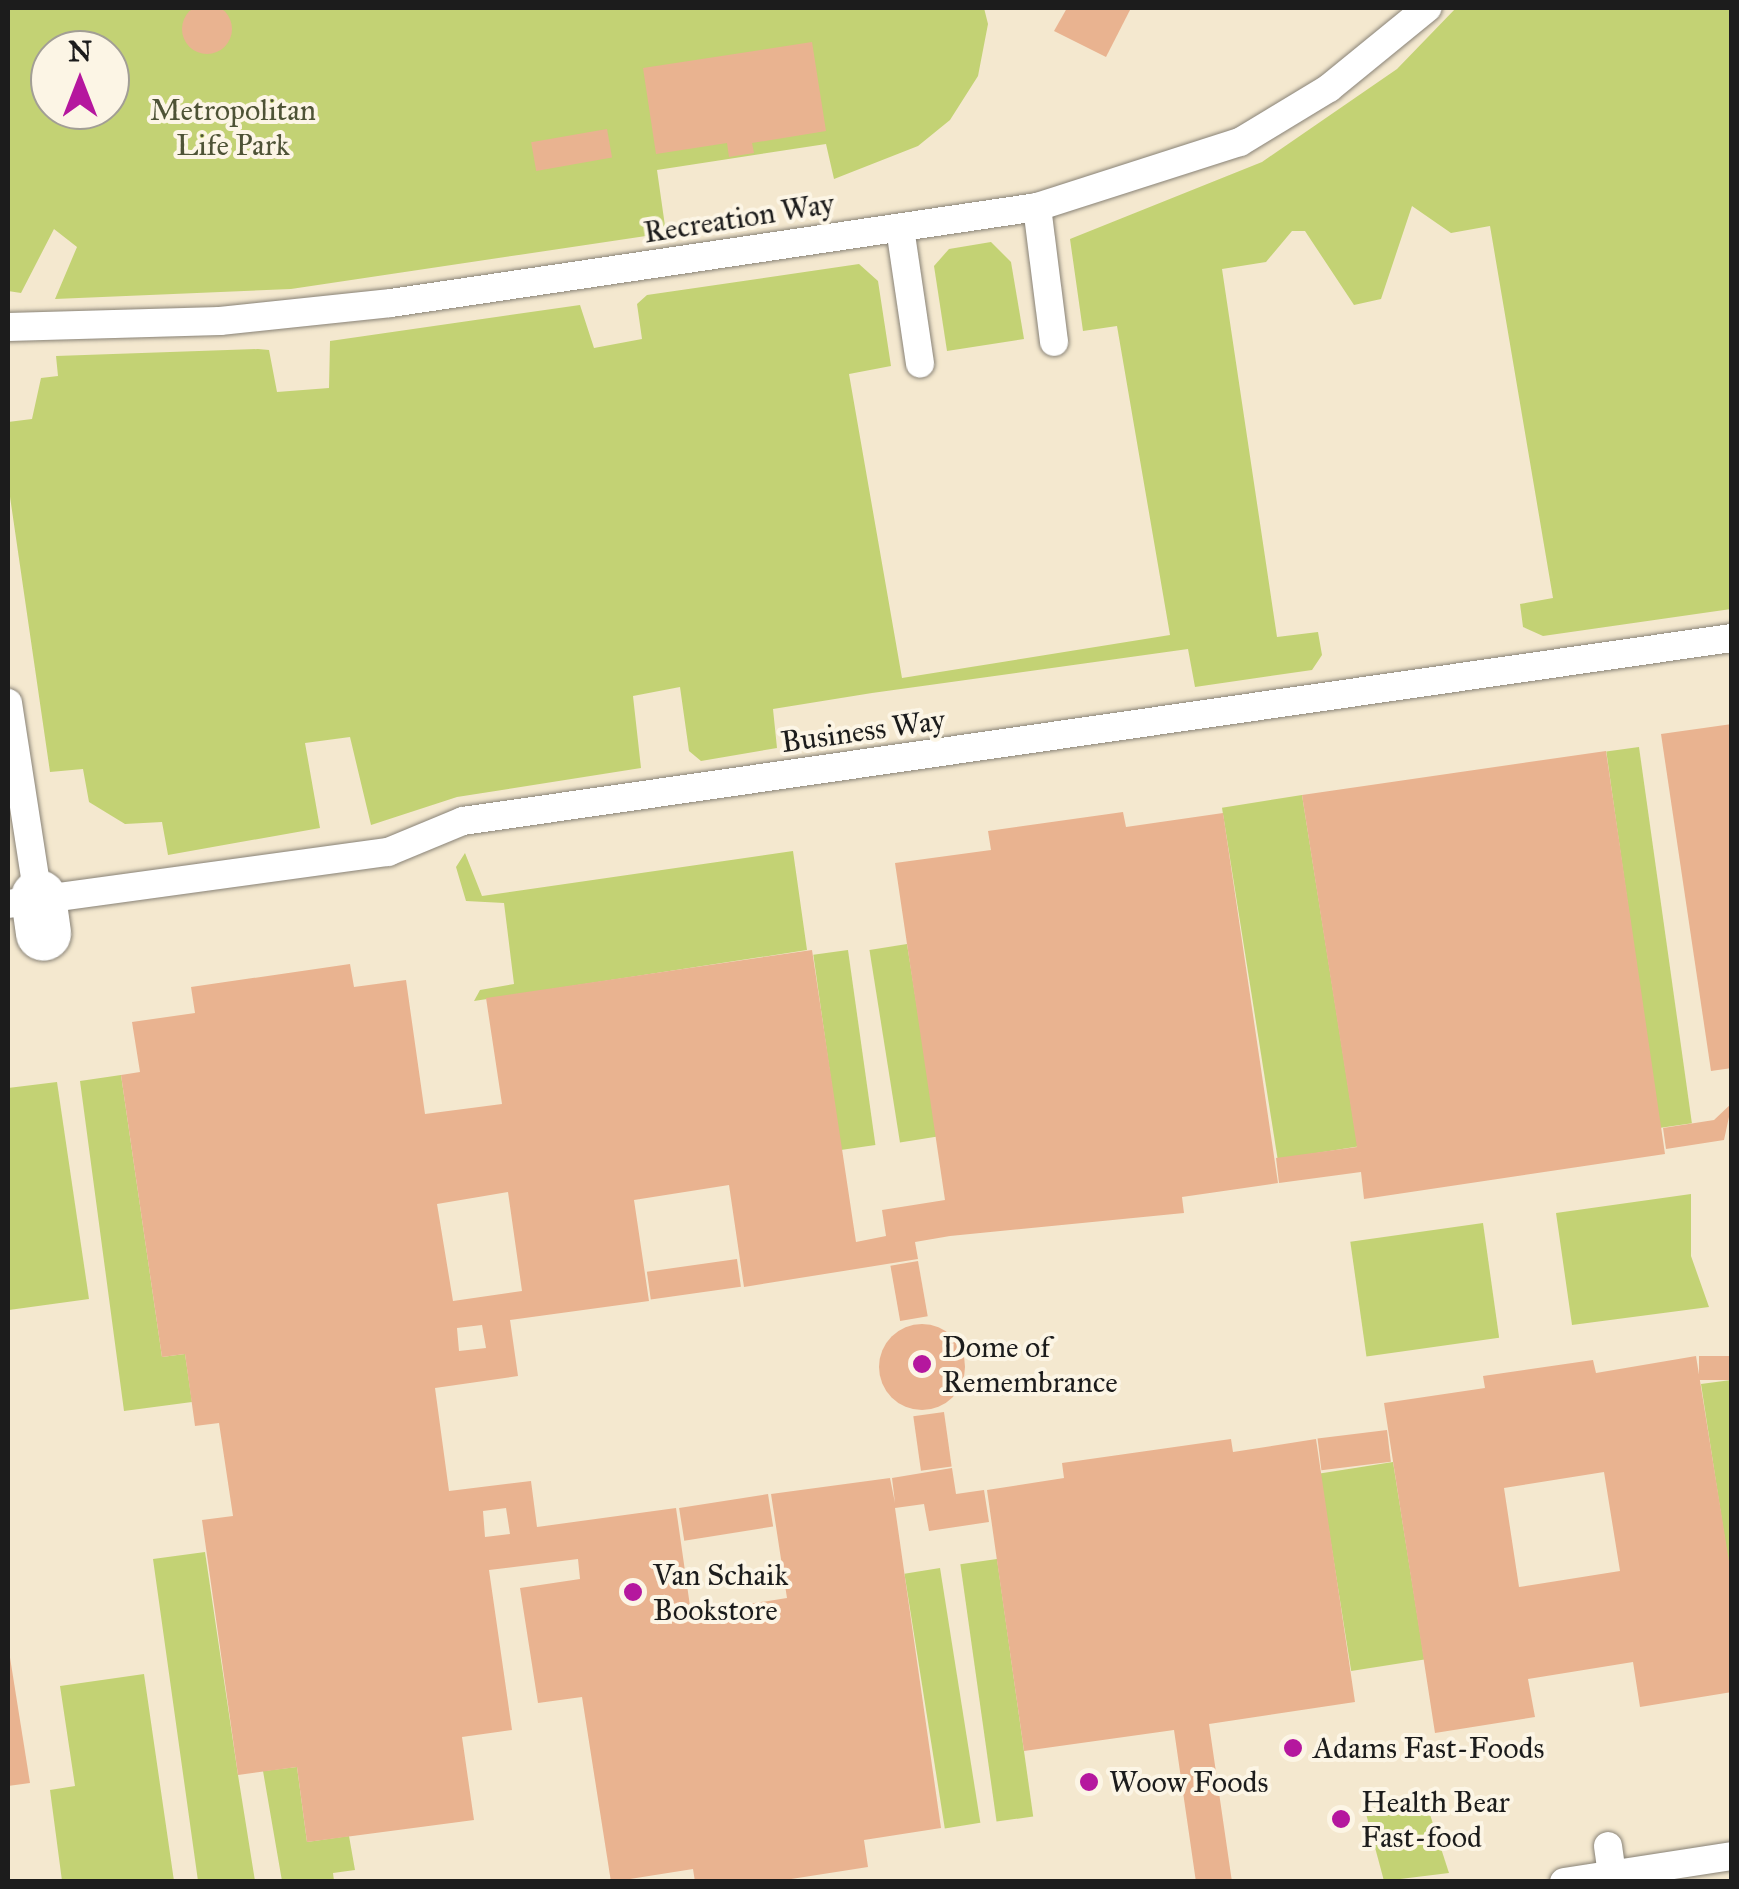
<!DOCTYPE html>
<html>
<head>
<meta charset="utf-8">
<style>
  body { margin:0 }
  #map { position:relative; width:1739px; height:1889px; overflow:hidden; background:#f4e8cf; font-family:"IM FELL Great Primer",serif }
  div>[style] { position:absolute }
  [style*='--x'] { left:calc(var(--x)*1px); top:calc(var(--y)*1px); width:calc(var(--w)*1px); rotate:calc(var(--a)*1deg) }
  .green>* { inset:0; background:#c3d274; transform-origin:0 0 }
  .building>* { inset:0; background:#e9b390; transform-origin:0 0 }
  .round { border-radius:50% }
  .roads { filter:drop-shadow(0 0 2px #888276) drop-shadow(0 0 2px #888276) }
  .lane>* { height:28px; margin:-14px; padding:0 14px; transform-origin:14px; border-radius:14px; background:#fff }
  .street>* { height:55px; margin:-27.5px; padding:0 27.5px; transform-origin:27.5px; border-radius:27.5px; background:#fff }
  .dots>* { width:28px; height:28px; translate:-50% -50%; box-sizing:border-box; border:5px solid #fcf5e5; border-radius:50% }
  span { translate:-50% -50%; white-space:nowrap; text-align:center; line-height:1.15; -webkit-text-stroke:8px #fcf5e5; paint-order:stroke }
  .park-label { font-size:30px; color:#4e5336 }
  .street-label { font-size:30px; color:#1c1c1c }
  .poi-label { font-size:30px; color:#1c1c1c }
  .left { translate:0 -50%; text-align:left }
  .frame { position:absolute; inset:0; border:10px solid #1c1c1c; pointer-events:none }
  .north { position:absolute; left:30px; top:30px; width:100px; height:100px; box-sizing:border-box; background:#fcf5e5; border:2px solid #a29e95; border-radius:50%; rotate:0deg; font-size:28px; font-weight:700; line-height:40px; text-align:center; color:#1c1c1c }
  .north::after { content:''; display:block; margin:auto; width:35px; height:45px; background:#b5179e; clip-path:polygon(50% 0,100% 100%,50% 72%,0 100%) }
</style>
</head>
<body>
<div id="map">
  <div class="green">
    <div style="clip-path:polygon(evenodd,8px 8px,984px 8px,988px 24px,978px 76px,950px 120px,918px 146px,834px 179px,826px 144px,657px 170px,666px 233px,291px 289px,55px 299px,77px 247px,54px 229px,21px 293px,8px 291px,8px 8px,50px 50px,110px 50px,110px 110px,50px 110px,50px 50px)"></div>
    <div style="clip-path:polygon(1456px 8px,1731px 8px,1731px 609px,1543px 636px,1523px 627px,1520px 604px,1553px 598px,1490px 226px,1451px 233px,1412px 206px,1381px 299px,1354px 305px,1305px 231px,1292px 231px,1266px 262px,1222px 269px,1277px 637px,1318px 632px,1322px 655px,1312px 670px,1195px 687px,1188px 649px,872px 693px,773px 709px,777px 748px,701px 761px,689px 751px,680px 687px,633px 696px,641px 768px,457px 797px,371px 825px,350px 737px,305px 743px,320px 828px,168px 855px,162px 822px,125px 824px,89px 802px,83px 769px,50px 772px,8px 483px,8px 422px,32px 419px,41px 378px,58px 376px,56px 356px,258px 349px,269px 350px,277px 392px,329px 388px,330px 341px,580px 305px,594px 348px,642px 339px,637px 304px,647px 295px,859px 264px,878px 281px,891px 366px,849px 374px,902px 678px,1170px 635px,1117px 326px,1083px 331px,1070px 239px,1262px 162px,1397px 69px)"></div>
    <div style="clip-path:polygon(991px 242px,1011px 262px,1024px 339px,947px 351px,934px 266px,949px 249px)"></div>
    <div style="left:1639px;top:747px;width:380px;height:33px;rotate:82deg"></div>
    <div style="left:1302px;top:795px;width:356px;height:81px;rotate:81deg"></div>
    <div style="clip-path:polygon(793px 851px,807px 950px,474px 1001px,480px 990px,514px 984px,504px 903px,466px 901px,456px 867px,465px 853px,482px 896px)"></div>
    <div style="left:907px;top:944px;width:195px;height:38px;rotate:81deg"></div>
    <div style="left:848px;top:950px;width:197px;height:35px;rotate:82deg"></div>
    <div style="clip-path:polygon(121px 1075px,162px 1357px,185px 1354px,192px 1402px,124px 1411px,80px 1081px)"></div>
    <div style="clip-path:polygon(57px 1082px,89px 1299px,9px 1310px,8px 1088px)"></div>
    <div style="clip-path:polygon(1691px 1194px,1691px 1256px,1709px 1307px,1572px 1325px,1556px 1213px)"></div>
    <div style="left:1483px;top:1223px;width:116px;height:134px;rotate:82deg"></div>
    <div style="clip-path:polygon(1731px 1380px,1731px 1580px,1701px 1384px)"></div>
    <div style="left:1393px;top:1462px;width:200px;height:74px;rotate:81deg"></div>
    <div style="clip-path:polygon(205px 1552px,238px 1775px,255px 1881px,198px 1881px,153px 1559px)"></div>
    <div style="left:997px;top:1559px;width:260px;height:37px;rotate:82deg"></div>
    <div style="left:940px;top:1568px;width:258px;height:36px;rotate:81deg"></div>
    <div style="clip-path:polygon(144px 1674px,174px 1881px,62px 1881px,50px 1790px,75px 1786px,60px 1686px)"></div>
    <div style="clip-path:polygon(297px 1767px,307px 1842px,349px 1836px,355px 1870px,333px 1873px,334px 1881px,282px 1881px,263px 1771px)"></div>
    <div style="clip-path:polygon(1424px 1796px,1449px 1873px,1384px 1881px,1365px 1810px)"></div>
  </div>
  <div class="building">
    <div class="round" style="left:182px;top:4px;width:50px;height:50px"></div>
    <div style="clip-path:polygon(1067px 8px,1131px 8px,1106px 57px,1054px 31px)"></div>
    <div style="clip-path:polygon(812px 42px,826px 131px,752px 143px,754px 153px,729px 157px,727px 143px,656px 154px,643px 68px)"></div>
    <div style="left:607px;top:129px;width:29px;height:77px;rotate:80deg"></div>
    <div style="clip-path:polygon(1732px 724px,1732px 1068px,1711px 1071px,1661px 734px)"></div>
    <div style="clip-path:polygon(1606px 751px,1665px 1154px,1364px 1199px,1361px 1172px,1279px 1183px,1276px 1158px,1357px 1147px,1302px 795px)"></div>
    <div style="clip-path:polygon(evenodd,1123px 812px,1126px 827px,1223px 813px,1278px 1183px,1182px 1197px,1184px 1213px,950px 1236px,915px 1242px,918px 1259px,744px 1287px,729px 1185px,634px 1200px,649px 1301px,510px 1320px,518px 1376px,435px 1388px,449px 1491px,531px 1481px,537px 1527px,676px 1508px,691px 1613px,787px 1598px,771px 1494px,890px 1478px,895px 1503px,892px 1478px,952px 1468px,956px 1494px,984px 1490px,989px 1522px,929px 1531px,924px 1504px,895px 1508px,941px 1828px,864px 1840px,868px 1867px,772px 1882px,695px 1882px,693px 1869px,611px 1882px,582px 1697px,538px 1703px,520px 1588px,580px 1579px,578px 1559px,489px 1570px,512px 1730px,462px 1737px,474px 1820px,307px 1842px,297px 1767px,238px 1775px,202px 1520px,233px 1516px,219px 1423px,195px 1426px,185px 1354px,162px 1357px,121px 1075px,140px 1072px,132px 1022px,195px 1013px,191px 987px,350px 964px,354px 987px,406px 980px,425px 1114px,502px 1104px,486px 998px,812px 950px,856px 1242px,886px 1236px,882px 1210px,945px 1200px,895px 863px,991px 850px,988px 831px,1123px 812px,508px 1192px,522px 1291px,453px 1301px,437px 1204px,508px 1192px,1123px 812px,482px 1325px,486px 1348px,459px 1351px,457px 1328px,482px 1325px,1123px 812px,506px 1508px,510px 1534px,485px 1537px,483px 1511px,506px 1508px)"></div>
    <div style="clip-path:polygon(1732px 1103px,1724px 1140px,1666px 1149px,1663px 1128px,1714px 1120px)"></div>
    <div style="left:737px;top:1259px;width:28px;height:91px;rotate:82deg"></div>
    <div style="left:918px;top:1261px;width:56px;height:28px;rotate:80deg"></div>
    <div class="round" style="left:879px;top:1324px;width:86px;height:86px"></div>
    <div style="clip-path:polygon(evenodd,1696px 1356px,1732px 1580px,1732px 1692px,1640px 1707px,1633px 1662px,1528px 1679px,1535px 1717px,1435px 1733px,1384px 1403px,1485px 1388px,1483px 1376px,1593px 1360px,1596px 1373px,1696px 1356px,1604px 1472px,1620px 1571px,1519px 1587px,1504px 1488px,1604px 1472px)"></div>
    <div style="left:1732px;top:1356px;width:24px;height:33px;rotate:90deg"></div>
    <div style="left:944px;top:1412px;width:55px;height:31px;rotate:82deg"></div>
    <div style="left:1387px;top:1430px;width:32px;height:70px;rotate:83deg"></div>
    <div style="clip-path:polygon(1231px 1439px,1233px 1452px,1316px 1439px,1355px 1702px,1209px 1724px,1232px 1882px,1196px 1882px,1174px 1730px,1024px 1751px,987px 1490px,1064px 1478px,1062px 1463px)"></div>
    <div style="left:768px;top:1494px;width:33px;height:90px;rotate:81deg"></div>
    <div style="clip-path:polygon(8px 1645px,30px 1783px,8px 1786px)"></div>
  </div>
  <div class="roads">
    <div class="lane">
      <div style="--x:1037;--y:207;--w:136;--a:82.8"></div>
      <div style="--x:900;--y:228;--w:137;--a:81.6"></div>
      <div style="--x:8;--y:327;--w:212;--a:-1.6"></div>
      <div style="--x:220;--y:321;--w:172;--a:-6"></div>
      <div style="--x:391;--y:303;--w:653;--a:-8.45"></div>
      <div style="--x:1037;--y:207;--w:213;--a:-17.8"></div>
      <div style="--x:1240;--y:142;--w:104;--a:-31.2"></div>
      <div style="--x:1329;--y:88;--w:127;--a:-39.2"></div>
      <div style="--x:8;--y:703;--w:196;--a:81.2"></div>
      <div style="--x:8;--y:904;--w:384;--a:-7.8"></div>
      <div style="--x:388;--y:852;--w:81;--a:-22.5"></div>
      <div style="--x:463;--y:821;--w:1282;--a:-8.21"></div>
      <div style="--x:1608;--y:1846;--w:28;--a:82"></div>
      <div style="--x:1564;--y:1882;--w:170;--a:-8.8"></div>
    </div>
    <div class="street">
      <div style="--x:38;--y:897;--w:36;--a:82"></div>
    </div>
  </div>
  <div class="dots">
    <div style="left:922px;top:1364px;background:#b5179e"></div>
    <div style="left:633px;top:1592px;background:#b5179e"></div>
    <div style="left:1293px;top:1748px;background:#b5179e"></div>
    <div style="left:1089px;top:1782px;background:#b5179e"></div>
    <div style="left:1341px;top:1819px;background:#b5179e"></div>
  </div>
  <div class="park-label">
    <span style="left:233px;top:127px">Metropolitan<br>Life Park</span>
  </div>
  <div class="street-label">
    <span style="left:739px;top:218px;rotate:-9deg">Recreation Way</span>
    <span style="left:863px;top:731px;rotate:-8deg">Business Way</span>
  </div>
  <div class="poi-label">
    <span class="left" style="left:942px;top:1364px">Dome of<br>Remembrance</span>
    <span class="left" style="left:653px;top:1592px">Van Schaik<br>Bookstore</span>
    <span class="left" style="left:1313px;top:1748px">Adams Fast-Foods</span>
    <span class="left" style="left:1109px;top:1782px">Woow Foods</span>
    <span class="left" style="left:1361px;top:1819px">Health Bear<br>Fast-food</span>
  </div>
  <div class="frame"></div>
  <div class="north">N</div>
</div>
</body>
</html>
